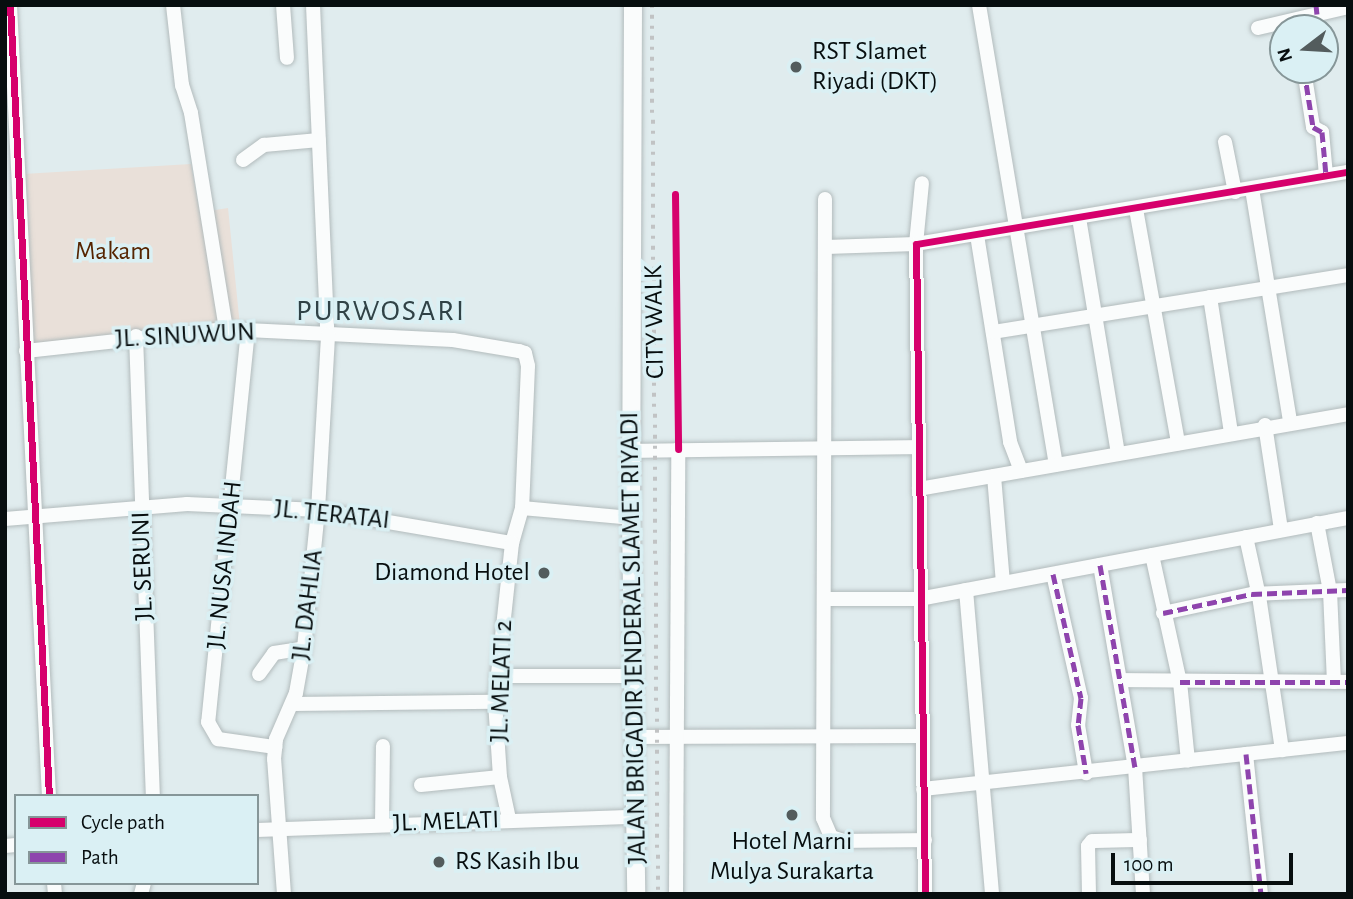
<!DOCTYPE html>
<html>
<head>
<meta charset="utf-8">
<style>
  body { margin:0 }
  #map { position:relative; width:1353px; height:899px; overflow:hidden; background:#e0ecee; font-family:"Alegreya Sans",sans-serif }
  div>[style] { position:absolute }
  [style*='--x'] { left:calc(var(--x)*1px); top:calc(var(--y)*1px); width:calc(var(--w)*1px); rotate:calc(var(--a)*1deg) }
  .green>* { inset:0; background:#e9e0d9 }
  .roads { filter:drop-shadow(0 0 2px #b2bbbc) drop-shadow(0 0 2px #b2bbbc) }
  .minor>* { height:14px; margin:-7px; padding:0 7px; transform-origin:7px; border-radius:7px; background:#fafcfc }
  .major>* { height:18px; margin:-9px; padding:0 9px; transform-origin:9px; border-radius:9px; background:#fafcfc }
  .rail>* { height:3.5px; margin-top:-1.75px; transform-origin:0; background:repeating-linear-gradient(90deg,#c1c3c4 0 3.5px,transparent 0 10.5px) }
  .quiet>* { height:5px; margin-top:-2.5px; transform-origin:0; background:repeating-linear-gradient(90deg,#8e44ad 0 10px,transparent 0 15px) }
  .cycleway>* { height:7px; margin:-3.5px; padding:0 3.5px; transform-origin:3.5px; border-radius:3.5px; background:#d6006c }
  .dots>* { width:19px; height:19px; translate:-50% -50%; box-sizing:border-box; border:4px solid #daf0f4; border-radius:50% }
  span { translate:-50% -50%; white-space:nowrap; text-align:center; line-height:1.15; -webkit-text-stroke:7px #daf0f4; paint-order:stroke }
  .poi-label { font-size:26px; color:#070e0f }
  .left { translate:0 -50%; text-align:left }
  .right { translate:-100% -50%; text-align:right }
  .park-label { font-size:26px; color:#562400 }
  .street-label { font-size:26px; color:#070e0f }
  .quarter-label { font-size:30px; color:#304246; letter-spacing:2px }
  .frame { position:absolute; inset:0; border:7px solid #070e0f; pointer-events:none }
  .legend { position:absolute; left:14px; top:794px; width:245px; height:91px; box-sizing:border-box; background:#daf0f4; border:2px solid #869698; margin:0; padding:9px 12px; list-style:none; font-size:21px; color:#070e0f }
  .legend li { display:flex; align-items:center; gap:14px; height:35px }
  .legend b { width:35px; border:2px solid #869698 }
  .north { position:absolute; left:1269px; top:14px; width:70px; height:70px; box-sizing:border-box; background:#daf0f4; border:2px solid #869698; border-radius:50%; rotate:253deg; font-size:19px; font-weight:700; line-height:28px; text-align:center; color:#070e0f }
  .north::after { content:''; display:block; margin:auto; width:24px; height:32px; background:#535c5d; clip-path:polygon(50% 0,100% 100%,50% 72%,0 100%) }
  .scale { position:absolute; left:1111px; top:853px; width:182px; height:32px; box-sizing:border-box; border:4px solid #070e0f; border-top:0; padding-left:9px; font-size:21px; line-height:24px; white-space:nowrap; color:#070e0f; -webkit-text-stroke:5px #daf0f4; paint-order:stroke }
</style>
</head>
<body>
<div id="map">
  <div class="green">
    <div style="clip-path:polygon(191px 164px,220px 324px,30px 346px,23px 174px)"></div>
    <div style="clip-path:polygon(228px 208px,240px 326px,229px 326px,209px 211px)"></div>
  </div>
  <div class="roads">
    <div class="minor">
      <div style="--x:10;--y:5;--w:792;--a:87.18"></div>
      <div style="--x:173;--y:5;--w:81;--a:83.6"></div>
      <div style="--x:182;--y:85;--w:29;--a:72"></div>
      <div style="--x:191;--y:113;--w:219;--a:80.8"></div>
      <div style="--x:283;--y:5;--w:53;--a:85.7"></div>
      <div style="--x:313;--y:5;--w:327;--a:87.5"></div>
      <div style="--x:979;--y:5;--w:466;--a:80.5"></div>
      <div style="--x:1258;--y:28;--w:92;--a:-13.1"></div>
      <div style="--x:1304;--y:70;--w:58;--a:81"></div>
      <div style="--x:1313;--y:127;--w:10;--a:29"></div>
      <div style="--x:1322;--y:132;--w:43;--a:84.7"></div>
      <div style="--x:1225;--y:142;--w:51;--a:78.7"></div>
      <div style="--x:243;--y:160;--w:26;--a:-36"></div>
      <div style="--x:264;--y:145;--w:55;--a:-5.2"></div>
      <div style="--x:1252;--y:189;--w:236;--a:80.7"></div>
      <div style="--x:825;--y:199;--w:619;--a:90.19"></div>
      <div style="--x:823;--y:818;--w:21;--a:67"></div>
      <div style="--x:831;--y:837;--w:13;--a:18"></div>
      <div style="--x:843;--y:841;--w:82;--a:-0.7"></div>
      <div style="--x:1136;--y:209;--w:238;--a:79.8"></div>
      <div style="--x:1079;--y:218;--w:239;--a:80.6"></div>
      <div style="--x:977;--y:235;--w:210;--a:80.9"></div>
      <div style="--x:1010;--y:442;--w:31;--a:69"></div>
      <div style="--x:826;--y:247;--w:90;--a:-1.9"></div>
      <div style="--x:916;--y:244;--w:61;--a:-84.4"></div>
      <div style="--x:1210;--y:297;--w:137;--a:81.2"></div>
      <div style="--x:248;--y:330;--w:394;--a:95.8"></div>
      <div style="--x:208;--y:722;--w:20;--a:60"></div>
      <div style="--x:218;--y:739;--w:58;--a:8"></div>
      <div style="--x:993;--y:332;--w:360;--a:-9.1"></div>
      <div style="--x:136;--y:336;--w:460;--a:87.9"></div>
      <div style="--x:26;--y:351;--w:201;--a:-6.3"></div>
      <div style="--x:226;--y:329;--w:227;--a:2.8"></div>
      <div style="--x:453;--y:340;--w:67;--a:9.5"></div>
      <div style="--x:519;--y:351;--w:6;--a:18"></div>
      <div style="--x:525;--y:353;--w:13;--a:77"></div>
      <div style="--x:528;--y:366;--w:142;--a:92.4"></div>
      <div style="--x:1265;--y:425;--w:106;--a:81.3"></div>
      <div style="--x:632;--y:451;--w:285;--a:-0.8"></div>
      <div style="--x:994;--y:476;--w:107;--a:85.2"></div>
      <div style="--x:919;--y:489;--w:436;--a:-9.9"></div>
      <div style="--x:5;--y:519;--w:183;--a:-4.7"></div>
      <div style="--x:187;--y:504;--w:131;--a:2.6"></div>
      <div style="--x:318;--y:510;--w:197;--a:9.7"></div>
      <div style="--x:512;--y:543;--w:36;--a:-74"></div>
      <div style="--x:522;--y:508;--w:109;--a:5.2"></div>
      <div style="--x:1317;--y:523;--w:69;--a:79.2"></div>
      <div style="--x:1330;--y:591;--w:91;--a:87.5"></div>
      <div style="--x:1246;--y:537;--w:60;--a:77.6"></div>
      <div style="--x:1259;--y:596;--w:156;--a:81.5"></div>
      <div style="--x:1152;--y:555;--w:130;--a:77.6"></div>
      <div style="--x:1180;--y:682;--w:79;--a:84.2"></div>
      <div style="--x:1100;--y:565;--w:205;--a:80.2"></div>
      <div style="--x:1135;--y:767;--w:127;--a:86.4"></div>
      <div style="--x:1053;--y:574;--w:127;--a:77.3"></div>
      <div style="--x:1081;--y:698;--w:27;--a:96"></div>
      <div style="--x:1078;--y:725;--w:49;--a:80.5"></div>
      <div style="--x:966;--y:590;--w:305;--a:85.1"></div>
      <div style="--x:824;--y:599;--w:95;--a:0"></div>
      <div style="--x:919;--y:599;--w:437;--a:-10.7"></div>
      <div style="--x:1163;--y:613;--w:91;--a:-12.1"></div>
      <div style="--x:1252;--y:594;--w:96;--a:-2.4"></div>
      <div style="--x:259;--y:674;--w:26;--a:-54"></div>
      <div style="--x:274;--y:653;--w:30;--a:-9"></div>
      <div style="--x:497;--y:676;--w:136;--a:0"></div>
      <div style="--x:1121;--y:680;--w:227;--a:0.5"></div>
      <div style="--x:292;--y:704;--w:203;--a:-0.6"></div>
      <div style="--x:633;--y:737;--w:288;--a:-0.2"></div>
      <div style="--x:1246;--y:754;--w:141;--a:83.9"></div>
      <div style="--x:421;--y:785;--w:79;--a:-5.8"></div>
      <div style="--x:923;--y:789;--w:427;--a:-6.2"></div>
      <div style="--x:509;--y:819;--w:43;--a:-102.1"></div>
      <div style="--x:500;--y:777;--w:75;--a:-93.8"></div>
      <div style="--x:495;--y:702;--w:160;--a:-83.9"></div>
      <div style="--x:382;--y:824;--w:78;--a:-89.3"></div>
      <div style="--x:257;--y:830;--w:378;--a:-2"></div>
      <div style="--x:5;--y:846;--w:11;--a:-5"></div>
      <div style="--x:54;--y:883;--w:11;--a:85"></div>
      <div style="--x:141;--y:894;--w:11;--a:-75"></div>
      <div style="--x:284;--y:894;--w:135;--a:-94.2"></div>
      <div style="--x:274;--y:759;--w:20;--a:-84"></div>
      <div style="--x:276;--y:739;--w:50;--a:-66.5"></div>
      <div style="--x:296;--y:693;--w:46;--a:-79.9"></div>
      <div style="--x:304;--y:648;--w:139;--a:-84.2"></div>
      <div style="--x:318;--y:510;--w:176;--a:-86.7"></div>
      <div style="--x:676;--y:894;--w:445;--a:-89.7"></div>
      <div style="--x:925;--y:894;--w:650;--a:-90.79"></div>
      <div style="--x:916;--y:244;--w:438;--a:-9.5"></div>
      <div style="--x:1089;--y:894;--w:48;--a:-91.2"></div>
      <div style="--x:1088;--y:846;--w:6;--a:-51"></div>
      <div style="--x:1092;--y:841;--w:48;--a:-1.2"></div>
    </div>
    <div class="major">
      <div style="--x:633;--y:5;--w:513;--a:90.22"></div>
      <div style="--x:631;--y:518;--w:376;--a:89.2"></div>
    </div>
  </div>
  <div class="rail">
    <div style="--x:652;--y:5;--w:889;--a:89.61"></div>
  </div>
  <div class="quiet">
    <div style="--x:1316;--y:5;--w:9;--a:84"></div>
    <div style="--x:1295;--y:18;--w:10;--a:79"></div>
    <div style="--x:1304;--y:70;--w:58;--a:81"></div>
    <div style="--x:1313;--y:127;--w:10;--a:29"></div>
    <div style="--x:1322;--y:132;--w:43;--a:84.7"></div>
    <div style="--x:1100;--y:565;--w:205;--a:80.2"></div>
    <div style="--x:1053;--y:574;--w:127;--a:77.3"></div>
    <div style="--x:1081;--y:698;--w:27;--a:96"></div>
    <div style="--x:1078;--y:725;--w:49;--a:80.5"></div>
    <div style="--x:1163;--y:613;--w:91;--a:-12.1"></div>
    <div style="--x:1252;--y:594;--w:96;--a:-2.4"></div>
    <div style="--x:1180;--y:682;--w:168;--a:0"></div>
    <div style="--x:1246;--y:754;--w:141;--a:83.9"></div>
  </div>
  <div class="cycleway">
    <div style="--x:10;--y:5;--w:792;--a:87.18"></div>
    <div style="--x:675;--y:194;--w:255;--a:89.3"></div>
    <div style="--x:925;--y:894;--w:650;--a:-90.79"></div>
    <div style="--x:916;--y:244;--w:438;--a:-9.5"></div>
  </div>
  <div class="dots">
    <div style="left:796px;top:67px;background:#535c5d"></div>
    <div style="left:544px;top:573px;background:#535c5d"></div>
    <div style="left:792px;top:815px;background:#535c5d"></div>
    <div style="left:439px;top:862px;background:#535c5d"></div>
  </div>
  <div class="poi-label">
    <span class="left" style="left:812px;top:67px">RST Slamet<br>Riyadi (DKT)</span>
    <span class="right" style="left:530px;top:573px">Diamond Hotel</span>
    <span style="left:792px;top:857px">Hotel Marni<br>Mulya Surakarta</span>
    <span class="left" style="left:455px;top:862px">RS Kasih Ibu</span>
  </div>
  <div class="park-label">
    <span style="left:113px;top:252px">Makam</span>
  </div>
  <div class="street-label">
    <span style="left:655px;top:322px;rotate:-91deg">CITY WALK</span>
    <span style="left:185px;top:336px;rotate:-3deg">JL. SINUWUN</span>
    <span style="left:332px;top:515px;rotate:6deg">JL. TERATAI</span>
    <span style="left:225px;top:565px;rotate:-84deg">JL. NUSA INDAH</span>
    <span style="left:143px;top:566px;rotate:-92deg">JL. SERUNI</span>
    <span style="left:308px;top:605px;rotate:-83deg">JL. DAHLIA</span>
    <span style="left:634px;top:638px;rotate:-91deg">JALAN BRIGADIR JENDERAL SLAMET RIYADI</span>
    <span style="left:502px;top:681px;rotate:-88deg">JL. MELATI 2</span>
    <span style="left:446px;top:822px;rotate:-2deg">JL. MELATI</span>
  </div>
  <div class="quarter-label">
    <span style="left:381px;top:311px">PURWOSARI</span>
  </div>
  <div class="frame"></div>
  <ul class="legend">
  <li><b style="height:9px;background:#d6006c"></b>Cycle path</li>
  <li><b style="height:9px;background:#8e44ad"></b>Path</li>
  </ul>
  <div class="north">N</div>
  <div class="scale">100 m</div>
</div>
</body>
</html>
